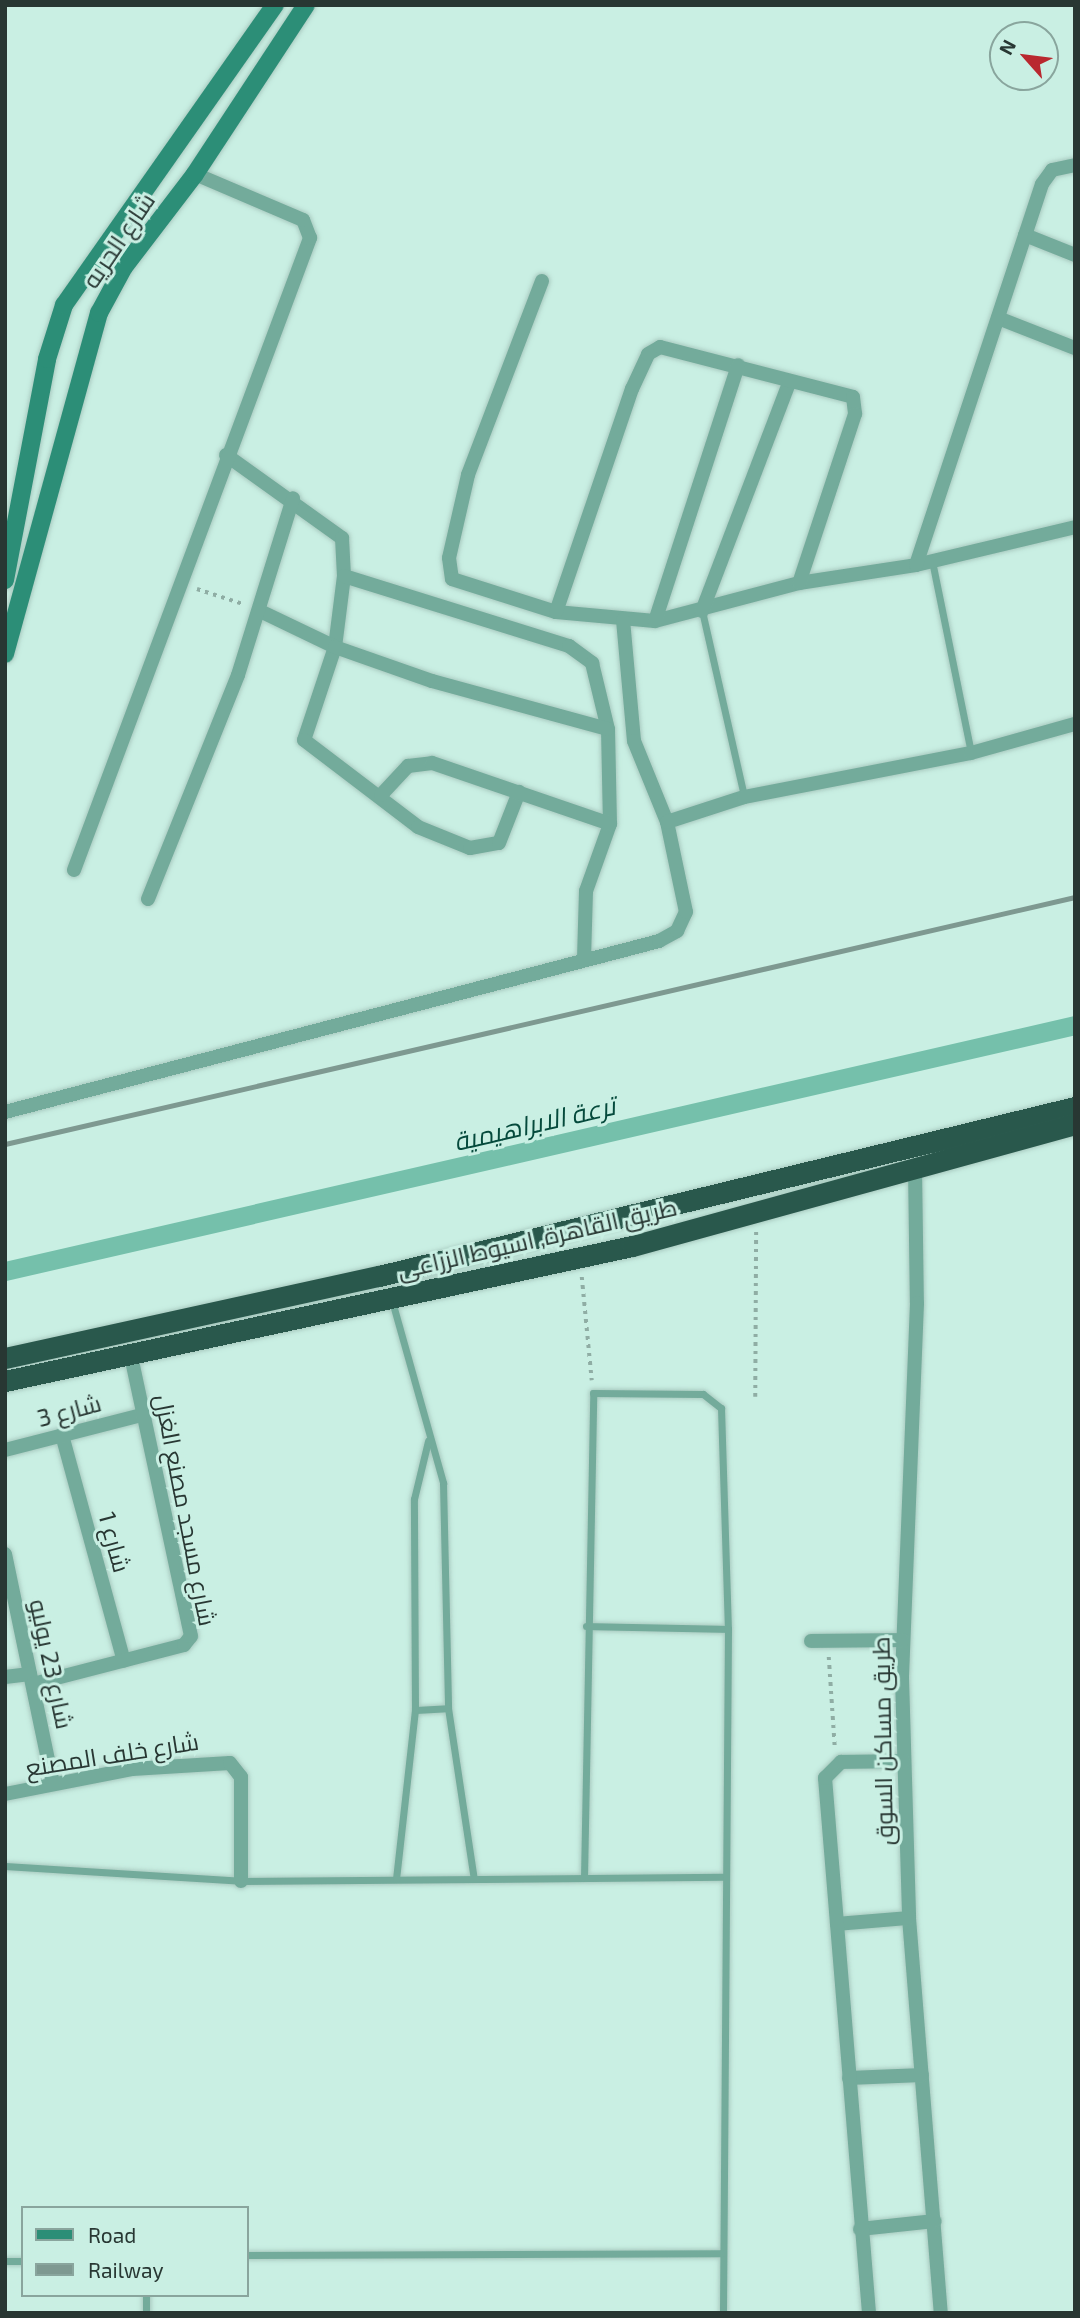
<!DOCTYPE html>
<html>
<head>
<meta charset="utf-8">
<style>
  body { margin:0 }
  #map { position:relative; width:1080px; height:2318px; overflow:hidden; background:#c9efe3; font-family:"Exo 2",Cairo,sans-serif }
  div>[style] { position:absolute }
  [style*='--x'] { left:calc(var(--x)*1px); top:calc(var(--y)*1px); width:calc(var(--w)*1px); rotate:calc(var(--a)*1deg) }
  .canal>* { height:19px; margin:-9.5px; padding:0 9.5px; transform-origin:9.5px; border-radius:9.5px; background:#75c0ab }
  .path>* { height:3.5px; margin-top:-1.75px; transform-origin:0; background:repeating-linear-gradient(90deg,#8fada4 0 3.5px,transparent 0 8.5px) }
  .roads { filter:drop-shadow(0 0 2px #a9cac0) drop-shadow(0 0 2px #a9cac0) }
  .lane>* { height:7px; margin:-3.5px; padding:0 3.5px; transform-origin:3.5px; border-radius:3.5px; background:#73ab9b }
  .street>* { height:14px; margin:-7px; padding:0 7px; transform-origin:7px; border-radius:7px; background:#73ab9b }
  .secondary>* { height:18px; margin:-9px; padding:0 9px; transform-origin:9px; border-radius:9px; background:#2c8e77 }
  .highway>* { height:21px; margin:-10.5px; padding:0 10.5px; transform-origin:10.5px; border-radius:10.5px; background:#29584c }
  .rail>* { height:5px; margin:-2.5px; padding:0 2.5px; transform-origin:2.5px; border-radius:2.5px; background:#7e9991 }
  span { translate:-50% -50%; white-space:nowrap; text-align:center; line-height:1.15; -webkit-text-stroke:6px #c9efe3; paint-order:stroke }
  .street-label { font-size:24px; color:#283733 }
  .water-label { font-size:26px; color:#054a3c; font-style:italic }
  .frame { position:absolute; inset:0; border:7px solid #283733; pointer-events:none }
  .legend { position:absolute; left:21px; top:2206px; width:228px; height:91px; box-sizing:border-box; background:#c9efe3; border:2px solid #89a59d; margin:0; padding:9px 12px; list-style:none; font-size:21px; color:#283733 }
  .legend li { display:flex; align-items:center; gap:14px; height:35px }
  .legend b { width:35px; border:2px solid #89a59d }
  .north { position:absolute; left:989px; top:21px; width:70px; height:70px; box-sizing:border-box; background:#c9efe3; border:2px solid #89a59d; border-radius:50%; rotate:298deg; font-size:19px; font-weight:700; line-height:28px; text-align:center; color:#283733 }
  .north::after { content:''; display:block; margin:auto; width:24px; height:32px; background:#b9282f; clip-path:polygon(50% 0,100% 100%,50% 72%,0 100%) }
</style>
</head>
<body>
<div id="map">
  <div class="canal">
    <div style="--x:5;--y:1271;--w:1098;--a:-12.95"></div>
  </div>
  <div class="path">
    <div style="--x:197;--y:589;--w:48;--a:18.1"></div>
    <div style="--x:582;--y:1277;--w:104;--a:84.5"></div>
    <div style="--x:755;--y:1397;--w:166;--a:-89.7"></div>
    <div style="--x:829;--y:1657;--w:90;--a:86.2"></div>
  </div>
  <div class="roads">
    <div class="lane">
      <div style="--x:932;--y:561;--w:196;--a:78.5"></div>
      <div style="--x:702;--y:611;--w:190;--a:77.2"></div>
      <div style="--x:392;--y:1301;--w:189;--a:74.3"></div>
      <div style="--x:443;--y:1483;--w:225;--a:88.7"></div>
      <div style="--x:448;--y:1708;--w:173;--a:81.4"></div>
      <div style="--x:586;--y:1626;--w:142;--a:1.2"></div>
      <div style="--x:415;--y:1710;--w:33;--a:-3"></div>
      <div style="--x:5;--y:1866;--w:236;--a:3.6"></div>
      <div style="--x:241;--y:1881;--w:482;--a:-0.5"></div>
      <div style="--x:584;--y:1878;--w:485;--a:-88.9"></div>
      <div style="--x:593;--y:1393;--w:110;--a:0.5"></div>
      <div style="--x:703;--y:1394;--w:23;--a:38"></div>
      <div style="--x:721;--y:1408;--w:221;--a:88.2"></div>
      <div style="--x:728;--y:1629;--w:684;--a:90.42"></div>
      <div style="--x:396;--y:1879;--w:170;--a:-83.6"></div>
      <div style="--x:415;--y:1710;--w:211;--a:-90.3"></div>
      <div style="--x:414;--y:1499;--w:60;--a:-76.4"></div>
      <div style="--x:247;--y:2255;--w:474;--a:-0.2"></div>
      <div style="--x:5;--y:2261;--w:18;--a:0"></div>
      <div style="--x:146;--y:2295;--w:18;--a:90"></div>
    </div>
    <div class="street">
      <div style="--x:1025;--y:235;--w:54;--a:21.8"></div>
      <div style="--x:542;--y:281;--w:208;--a:110.9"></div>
      <div style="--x:468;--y:475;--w:85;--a:102.9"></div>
      <div style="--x:449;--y:558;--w:21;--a:82"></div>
      <div style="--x:452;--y:579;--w:109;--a:17.6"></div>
      <div style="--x:556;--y:612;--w:99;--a:5.2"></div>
      <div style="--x:655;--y:621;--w:149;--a:-14.8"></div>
      <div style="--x:799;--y:583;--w:118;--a:-8.7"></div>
      <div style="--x:916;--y:565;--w:163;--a:-13.4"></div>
      <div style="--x:998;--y:318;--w:83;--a:21.3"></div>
      <div style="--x:226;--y:455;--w:143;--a:35.6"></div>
      <div style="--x:342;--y:538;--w:38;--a:87"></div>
      <div style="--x:344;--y:576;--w:72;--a:97.2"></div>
      <div style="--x:335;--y:647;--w:98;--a:108.4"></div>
      <div style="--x:304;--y:740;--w:143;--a:37.3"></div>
      <div style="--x:418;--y:827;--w:56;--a:22"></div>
      <div style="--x:470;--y:848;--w:29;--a:-10"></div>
      <div style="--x:499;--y:843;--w:55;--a:-68.6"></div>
      <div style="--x:916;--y:565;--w:401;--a:-71.7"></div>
      <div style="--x:1042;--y:184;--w:17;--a:-54"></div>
      <div style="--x:1052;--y:170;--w:24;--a:-12"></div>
      <div style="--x:344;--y:576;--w:236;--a:17.3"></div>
      <div style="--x:569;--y:646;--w:29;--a:36"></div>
      <div style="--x:592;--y:663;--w:68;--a:76.4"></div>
      <div style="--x:608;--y:729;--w:95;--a:88.8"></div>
      <div style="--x:610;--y:824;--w:71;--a:109.7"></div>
      <div style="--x:586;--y:891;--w:69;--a:91.7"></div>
      <div style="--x:260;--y:611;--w:83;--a:25.6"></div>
      <div style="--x:335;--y:647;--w:103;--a:19.3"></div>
      <div style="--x:432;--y:681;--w:182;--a:15.3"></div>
      <div style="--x:702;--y:611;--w:244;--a:-69.1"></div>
      <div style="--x:556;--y:612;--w:236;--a:-71.2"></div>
      <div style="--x:632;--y:389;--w:38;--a:-65"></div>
      <div style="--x:648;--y:354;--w:14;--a:-30"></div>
      <div style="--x:660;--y:347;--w:199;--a:14.5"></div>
      <div style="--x:853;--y:397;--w:17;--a:83"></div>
      <div style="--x:855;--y:414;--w:178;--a:108.3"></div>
      <div style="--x:623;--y:620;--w:121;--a:84.8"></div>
      <div style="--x:634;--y:741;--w:87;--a:67.8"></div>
      <div style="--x:655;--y:621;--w:269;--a:-72"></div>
      <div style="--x:381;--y:795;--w:40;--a:-47"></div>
      <div style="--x:408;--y:766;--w:24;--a:-7"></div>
      <div style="--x:432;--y:763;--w:188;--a:18.9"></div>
      <div style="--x:74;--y:870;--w:675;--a:-69.52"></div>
      <div style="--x:310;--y:238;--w:19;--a:-111"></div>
      <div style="--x:303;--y:220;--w:117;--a:-156.9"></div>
      <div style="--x:148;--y:899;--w:241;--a:-68.1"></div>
      <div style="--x:238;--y:675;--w:185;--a:-72.7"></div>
      <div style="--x:5;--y:1112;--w:676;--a:-14.65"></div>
      <div style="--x:659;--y:941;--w:21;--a:-29"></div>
      <div style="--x:677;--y:931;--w:21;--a:-65"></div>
      <div style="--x:686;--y:912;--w:92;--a:-101.9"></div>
      <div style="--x:667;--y:822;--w:81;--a:-18"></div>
      <div style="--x:744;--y:797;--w:231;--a:-11"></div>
      <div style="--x:971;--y:753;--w:108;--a:-15.6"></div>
      <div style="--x:915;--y:1167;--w:136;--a:89.2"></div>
      <div style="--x:917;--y:1303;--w:375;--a:92.3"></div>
      <div style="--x:902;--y:1678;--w:240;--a:88.3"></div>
      <div style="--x:909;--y:1918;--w:396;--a:85.4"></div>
      <div style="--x:62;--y:1435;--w:234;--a:74.7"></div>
      <div style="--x:5;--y:1450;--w:145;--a:-14.4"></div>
      <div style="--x:5;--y:1554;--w:235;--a:78.2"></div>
      <div style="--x:811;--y:1641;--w:91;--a:-0.6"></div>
      <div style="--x:5;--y:1677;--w:25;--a:-7"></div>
      <div style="--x:33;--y:1684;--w:156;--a:-14.5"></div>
      <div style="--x:184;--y:1645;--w:11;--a:-52"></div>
      <div style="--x:191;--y:1636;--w:290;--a:-102.1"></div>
      <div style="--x:5;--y:1794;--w:129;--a:-11.1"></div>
      <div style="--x:132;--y:1769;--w:98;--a:-3.5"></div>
      <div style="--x:230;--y:1763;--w:18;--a:52"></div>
      <div style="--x:241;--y:1777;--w:104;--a:90"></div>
      <div style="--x:837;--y:1924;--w:72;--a:-4.8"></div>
      <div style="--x:849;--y:2078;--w:73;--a:-2.4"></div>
      <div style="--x:860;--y:2229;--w:75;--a:-6.1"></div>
      <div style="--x:869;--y:2313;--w:537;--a:-94.7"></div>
      <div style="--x:825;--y:1778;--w:23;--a:-45"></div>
      <div style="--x:841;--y:1762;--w:63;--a:-0.9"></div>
    </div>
    <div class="secondary">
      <div style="--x:5;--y:580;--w:225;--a:-79.2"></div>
      <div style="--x:47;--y:359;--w:57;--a:-72.5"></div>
      <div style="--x:64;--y:305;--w:367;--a:-54.9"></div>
      <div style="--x:5;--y:654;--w:354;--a:-74.6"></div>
      <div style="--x:99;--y:313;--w:52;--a:-61.5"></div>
      <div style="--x:124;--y:267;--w:117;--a:-52.6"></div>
      <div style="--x:195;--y:174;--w:202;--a:-56.7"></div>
    </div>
    <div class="highway">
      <div style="--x:5;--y:1358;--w:383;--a:-12.4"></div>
      <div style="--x:379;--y:1276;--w:716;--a:-13.65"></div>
      <div style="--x:5;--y:1381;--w:641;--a:-12.15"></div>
      <div style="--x:632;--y:1246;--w:459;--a:-15.4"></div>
    </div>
  </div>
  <div class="rail">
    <div style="--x:5;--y:1144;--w:1098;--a:-13"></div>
  </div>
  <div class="street-label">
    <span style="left:118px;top:240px;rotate:-56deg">شارع الحريه</span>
    <span style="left:537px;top:1238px;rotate:-13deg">طريق القاهرة, اسيوط الزراعى</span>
    <span style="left:69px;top:1410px;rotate:-15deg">شارع 3</span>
    <span style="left:186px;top:1510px;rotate:79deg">شارع مسجد مصنع الغزل</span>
    <span style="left:115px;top:1542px;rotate:75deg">شارع 1</span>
    <span style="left:52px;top:1664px;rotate:78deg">شارع 23 يوليو</span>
    <span style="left:882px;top:1741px;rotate:-91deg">طريق مساكن السوق</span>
    <span style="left:112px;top:1754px;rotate:-9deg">شارع خلف المصنع</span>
  </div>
  <div class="water-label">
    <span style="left:534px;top:1123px;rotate:-13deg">ترعة الابراهيمية</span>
  </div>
  <div class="frame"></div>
  <ul class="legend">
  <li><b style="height:9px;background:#2c8e77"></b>Road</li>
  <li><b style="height:9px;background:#7e9991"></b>Railway</li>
  </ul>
  <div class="north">N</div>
</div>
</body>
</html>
